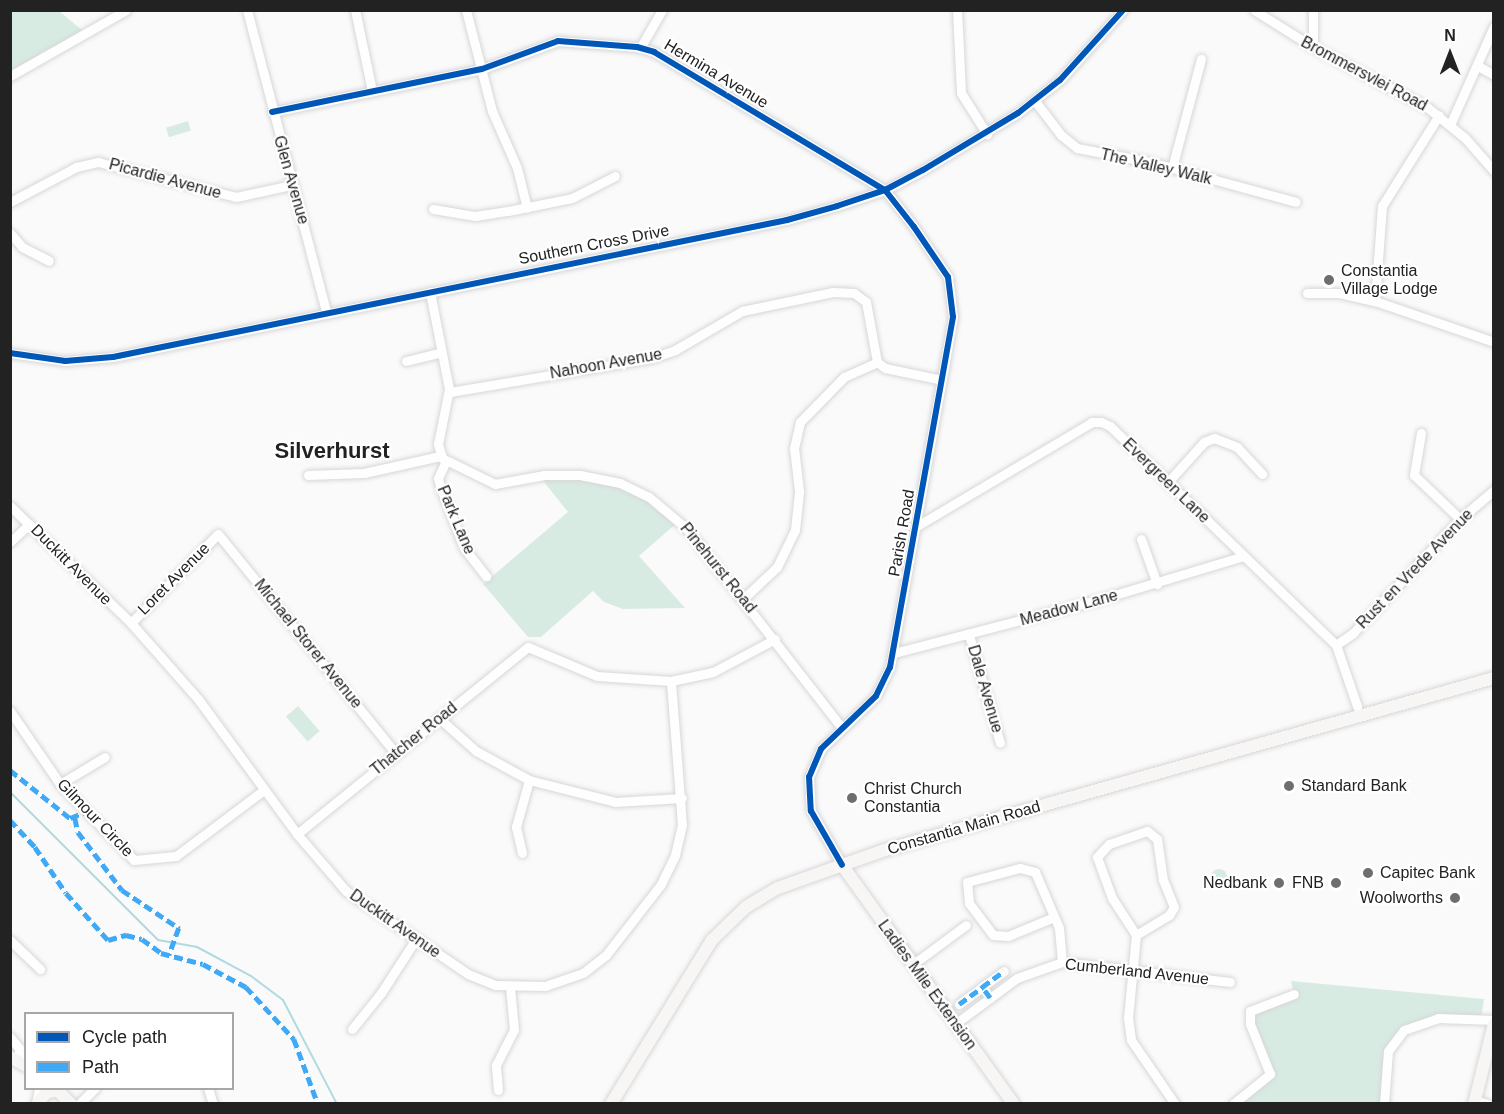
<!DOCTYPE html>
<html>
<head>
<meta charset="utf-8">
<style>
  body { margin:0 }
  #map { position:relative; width:1504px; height:1114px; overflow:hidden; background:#fafafb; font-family:Helvetica,sans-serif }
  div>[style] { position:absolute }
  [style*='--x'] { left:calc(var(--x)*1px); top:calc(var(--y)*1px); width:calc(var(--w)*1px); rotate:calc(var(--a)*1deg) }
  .green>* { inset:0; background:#d8ebe3; transform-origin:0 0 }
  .round { border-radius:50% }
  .stream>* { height:2px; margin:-1px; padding:0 1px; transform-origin:1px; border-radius:1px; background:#b0dae0 }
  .roads { filter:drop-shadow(0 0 2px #d7d7d8) drop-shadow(0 0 2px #d7d7d8) }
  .minor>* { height:9px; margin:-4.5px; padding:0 4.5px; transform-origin:4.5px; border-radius:4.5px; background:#fefefe }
  .major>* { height:12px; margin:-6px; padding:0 6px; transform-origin:6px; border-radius:6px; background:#f8f6f5 }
  .quiet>* { height:4.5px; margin-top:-2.25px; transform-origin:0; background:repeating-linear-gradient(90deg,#3fa9f5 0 9px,transparent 0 13.5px) }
  .cycleway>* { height:6px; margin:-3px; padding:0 3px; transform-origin:3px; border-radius:3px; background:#0057b8 }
  .dots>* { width:16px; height:16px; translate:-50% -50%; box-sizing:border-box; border:3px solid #fff; border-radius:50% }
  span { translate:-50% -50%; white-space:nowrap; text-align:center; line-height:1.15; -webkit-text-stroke:4.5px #fff; paint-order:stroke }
  .street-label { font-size:16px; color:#222223 }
  .poi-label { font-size:16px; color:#222223 }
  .left { translate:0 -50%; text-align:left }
  .right { translate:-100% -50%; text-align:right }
  .district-label { font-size:22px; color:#222223; font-weight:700 }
  .frame { position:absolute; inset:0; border:12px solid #222223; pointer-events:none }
  .legend { position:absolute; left:24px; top:1012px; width:210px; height:78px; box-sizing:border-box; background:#fff; border:2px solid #a7a7a7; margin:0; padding:8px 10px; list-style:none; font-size:18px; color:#222223 }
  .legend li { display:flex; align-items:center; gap:12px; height:30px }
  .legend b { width:30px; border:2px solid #a7a7a7 }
  .north { position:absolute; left:1420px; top:24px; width:60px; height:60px; -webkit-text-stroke:4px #fff; paint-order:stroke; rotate:0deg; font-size:16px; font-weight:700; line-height:24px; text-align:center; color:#222223 }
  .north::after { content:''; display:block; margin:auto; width:21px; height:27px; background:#222223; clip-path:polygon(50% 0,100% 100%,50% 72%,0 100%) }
</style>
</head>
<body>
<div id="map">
  <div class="green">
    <div style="clip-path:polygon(11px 11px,59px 11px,82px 30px,11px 76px)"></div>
    <div style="left:188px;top:121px;width:10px;height:23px;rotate:73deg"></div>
    <div style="clip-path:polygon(540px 477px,605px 481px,648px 499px,678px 522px,639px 556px,685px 608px,623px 609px,604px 602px,593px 591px,541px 637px,528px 637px,483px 584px,568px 512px)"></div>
    <div style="left:298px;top:706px;width:33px;height:16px;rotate:49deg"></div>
    <div class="round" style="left:1211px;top:869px;width:16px;height:16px"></div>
    <div style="clip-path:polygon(1291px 981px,1484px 999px,1481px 1018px,1413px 1026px,1391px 1046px,1385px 1103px,1233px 1104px,1268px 1077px,1249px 1015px,1294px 994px)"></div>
  </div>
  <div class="stream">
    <div style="--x:10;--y:792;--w:209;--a:45"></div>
    <div style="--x:158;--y:940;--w:40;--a:10"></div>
    <div style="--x:197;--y:947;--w:61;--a:28.2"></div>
    <div style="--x:251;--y:976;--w:40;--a:37"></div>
    <div style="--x:283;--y:1000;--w:117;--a:62.6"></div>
  </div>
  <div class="roads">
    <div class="minor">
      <div style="--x:247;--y:10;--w:314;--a:75.3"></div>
      <div style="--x:355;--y:10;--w:83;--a:78.1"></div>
      <div style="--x:466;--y:10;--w:104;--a:75.6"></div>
      <div style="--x:492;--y:111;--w:62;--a:66.3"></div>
      <div style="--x:517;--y:168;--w:41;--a:76"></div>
      <div style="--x:957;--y:10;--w:83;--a:87.2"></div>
      <div style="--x:961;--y:93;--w:49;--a:57.6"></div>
      <div style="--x:1254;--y:10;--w:70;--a:32.1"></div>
      <div style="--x:1313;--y:47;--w:130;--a:27.9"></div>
      <div style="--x:1428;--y:108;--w:48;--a:39"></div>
      <div style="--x:1465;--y:138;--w:44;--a:48.7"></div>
      <div style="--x:1313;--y:10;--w:37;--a:90"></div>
      <div style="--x:640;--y:48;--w:44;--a:-59.9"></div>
      <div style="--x:1478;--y:66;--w:18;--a:29"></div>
      <div style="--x:10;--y:76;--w:133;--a:-29.6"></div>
      <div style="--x:1035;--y:101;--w:43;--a:52.6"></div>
      <div style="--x:1061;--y:135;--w:21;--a:39"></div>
      <div style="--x:1077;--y:148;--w:74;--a:10.9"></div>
      <div style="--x:1150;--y:162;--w:151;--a:15.3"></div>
      <div style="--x:272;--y:112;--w:214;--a:-11.6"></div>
      <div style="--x:482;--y:69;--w:81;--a:-20.2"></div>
      <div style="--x:558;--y:41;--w:79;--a:4.3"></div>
      <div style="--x:637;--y:47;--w:18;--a:16"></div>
      <div style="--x:654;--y:52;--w:269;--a:30.9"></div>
      <div style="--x:885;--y:190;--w:47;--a:51.9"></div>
      <div style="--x:914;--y:227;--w:60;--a:55.8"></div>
      <div style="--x:948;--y:277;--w:40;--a:82.9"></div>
      <div style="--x:953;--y:317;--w:356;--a:100.2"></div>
      <div style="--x:890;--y:667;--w:32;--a:116"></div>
      <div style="--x:876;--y:696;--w:76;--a:136.1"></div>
      <div style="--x:821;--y:749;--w:30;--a:113"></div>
      <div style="--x:809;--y:777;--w:34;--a:87"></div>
      <div style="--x:811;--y:811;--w:62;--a:60.1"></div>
      <div style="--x:1450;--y:125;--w:108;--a:-66"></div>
      <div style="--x:1172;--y:168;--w:113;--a:-75.1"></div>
      <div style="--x:10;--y:202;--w:75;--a:-27.9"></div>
      <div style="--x:76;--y:167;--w:23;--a:-13"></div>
      <div style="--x:98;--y:162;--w:142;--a:14.2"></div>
      <div style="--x:236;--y:197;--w:56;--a:-12.3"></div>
      <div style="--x:433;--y:209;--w:43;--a:9.5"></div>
      <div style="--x:475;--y:216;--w:33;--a:-9"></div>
      <div style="--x:508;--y:211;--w:65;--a:-11.5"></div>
      <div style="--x:572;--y:198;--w:48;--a:-27.1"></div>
      <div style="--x:10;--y:233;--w:18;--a:49"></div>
      <div style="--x:22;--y:247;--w:30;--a:27"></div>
      <div style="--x:430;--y:292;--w:99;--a:78.9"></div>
      <div style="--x:449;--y:389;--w:56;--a:101.3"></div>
      <div style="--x:438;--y:444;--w:15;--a:74"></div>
      <div style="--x:442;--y:458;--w:59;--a:26.1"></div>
      <div style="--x:495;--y:484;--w:50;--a:-10.4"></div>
      <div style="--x:544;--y:475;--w:36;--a:0"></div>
      <div style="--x:580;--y:475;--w:41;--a:11.3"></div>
      <div style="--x:620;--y:483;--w:32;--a:26"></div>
      <div style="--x:649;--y:497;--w:50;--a:40.1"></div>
      <div style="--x:687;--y:529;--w:251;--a:52.1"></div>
      <div style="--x:1307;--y:293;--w:32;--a:0"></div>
      <div style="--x:1339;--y:293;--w:37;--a:13"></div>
      <div style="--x:1375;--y:301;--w:126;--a:19"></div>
      <div style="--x:1375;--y:301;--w:95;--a:-85.8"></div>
      <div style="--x:1382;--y:206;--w:107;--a:-57.9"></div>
      <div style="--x:10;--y:353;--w:56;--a:8.3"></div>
      <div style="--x:65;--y:361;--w:48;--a:-4.8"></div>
      <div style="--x:113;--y:357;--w:688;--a:-11.49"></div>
      <div style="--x:787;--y:220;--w:52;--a:-15.6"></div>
      <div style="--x:837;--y:206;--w:51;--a:-18.4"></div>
      <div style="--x:885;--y:190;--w:43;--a:-27.8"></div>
      <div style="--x:923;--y:170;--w:111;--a:-31"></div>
      <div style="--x:1018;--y:113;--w:53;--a:-38.2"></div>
      <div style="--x:1060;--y:80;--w:94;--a:-48"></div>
      <div style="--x:406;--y:361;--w:37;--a:-14"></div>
      <div style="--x:877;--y:362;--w:10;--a:37"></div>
      <div style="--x:885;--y:368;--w:58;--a:11.9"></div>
      <div style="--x:450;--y:392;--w:205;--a:-9.6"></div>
      <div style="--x:652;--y:358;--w:24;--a:-19"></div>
      <div style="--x:675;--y:350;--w:78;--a:-30.2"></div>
      <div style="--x:742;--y:311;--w:93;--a:-11.8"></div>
      <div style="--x:833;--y:292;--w:21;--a:3"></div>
      <div style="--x:854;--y:293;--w:15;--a:37"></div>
      <div style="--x:866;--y:302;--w:61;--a:79.6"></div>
      <div style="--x:1421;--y:433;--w:43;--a:99.5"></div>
      <div style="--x:1414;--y:475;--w:64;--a:43.7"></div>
      <div style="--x:446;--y:461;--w:19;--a:115"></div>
      <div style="--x:438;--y:478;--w:8;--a:76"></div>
      <div style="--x:440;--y:486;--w:66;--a:68.8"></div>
      <div style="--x:464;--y:548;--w:36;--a:52"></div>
      <div style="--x:308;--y:475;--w:56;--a:-2"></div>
      <div style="--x:364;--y:473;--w:78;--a:-12.6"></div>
      <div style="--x:1168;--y:482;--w:54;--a:-48"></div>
      <div style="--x:1204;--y:442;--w:11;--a:-22"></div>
      <div style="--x:1214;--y:438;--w:25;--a:21"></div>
      <div style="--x:1237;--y:447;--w:37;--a:47"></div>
      <div style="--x:10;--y:506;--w:168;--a:44"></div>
      <div style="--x:131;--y:623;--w:101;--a:48.6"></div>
      <div style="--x:198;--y:699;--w:167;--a:53.7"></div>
      <div style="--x:297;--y:834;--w:75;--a:49.3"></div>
      <div style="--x:346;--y:891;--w:148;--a:34.2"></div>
      <div style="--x:468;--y:974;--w:29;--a:22"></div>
      <div style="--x:495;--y:985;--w:50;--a:1.1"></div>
      <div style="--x:545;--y:986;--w:40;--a:-18.9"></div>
      <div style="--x:583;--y:973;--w:29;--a:-38"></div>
      <div style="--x:606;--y:955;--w:90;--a:-52.2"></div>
      <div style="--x:661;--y:884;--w:32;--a:-64"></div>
      <div style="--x:675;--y:855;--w:31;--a:-77"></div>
      <div style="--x:682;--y:825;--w:144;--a:-94.4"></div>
      <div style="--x:917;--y:526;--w:204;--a:-30.7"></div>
      <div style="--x:1092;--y:422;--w:9;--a:0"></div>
      <div style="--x:1101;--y:422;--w:10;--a:24"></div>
      <div style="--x:1110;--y:426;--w:315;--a:44.1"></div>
      <div style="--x:1336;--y:645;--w:65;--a:71"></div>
      <div style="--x:1141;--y:539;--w:48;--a:70.4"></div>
      <div style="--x:10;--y:542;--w:26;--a:-43"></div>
      <div style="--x:743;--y:599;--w:47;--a:-43.3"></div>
      <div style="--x:777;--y:567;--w:41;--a:-64.1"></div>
      <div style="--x:795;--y:530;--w:39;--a:-84"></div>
      <div style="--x:799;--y:491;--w:43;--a:-96.6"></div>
      <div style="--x:794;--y:448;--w:27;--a:-77"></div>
      <div style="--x:800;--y:422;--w:63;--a:-45.6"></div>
      <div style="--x:844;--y:377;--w:36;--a:-24"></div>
      <div style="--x:131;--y:623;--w:124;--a:-45.7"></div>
      <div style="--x:218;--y:534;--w:283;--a:51"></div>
      <div style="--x:969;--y:635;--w:112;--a:74"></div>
      <div style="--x:1336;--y:645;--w:21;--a:-35"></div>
      <div style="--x:1353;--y:633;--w:156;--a:-46.8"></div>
      <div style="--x:1460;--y:519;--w:45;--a:-40.5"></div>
      <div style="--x:894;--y:653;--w:211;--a:-14.6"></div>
      <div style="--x:1098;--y:600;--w:152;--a:-16.8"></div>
      <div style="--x:10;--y:711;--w:88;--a:55.6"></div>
      <div style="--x:60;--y:784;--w:106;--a:45.8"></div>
      <div style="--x:134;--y:860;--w:42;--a:-5.4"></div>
      <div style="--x:176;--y:856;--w:110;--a:-36.9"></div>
      <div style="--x:439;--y:718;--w:50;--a:41.7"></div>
      <div style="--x:476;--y:751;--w:60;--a:28.7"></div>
      <div style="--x:529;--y:780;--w:89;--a:14.3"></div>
      <div style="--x:615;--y:802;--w:67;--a:-3.4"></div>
      <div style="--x:60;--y:784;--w:52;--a:-31"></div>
      <div style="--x:297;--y:834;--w:297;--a:-39"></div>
      <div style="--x:528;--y:647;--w:75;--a:22.8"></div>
      <div style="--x:597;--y:676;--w:74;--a:3.9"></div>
      <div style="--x:671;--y:681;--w:43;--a:-12.1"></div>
      <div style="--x:713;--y:672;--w:70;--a:-28"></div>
      <div style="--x:522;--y:853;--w:27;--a:-103"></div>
      <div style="--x:516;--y:827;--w:49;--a:-74.5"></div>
      <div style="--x:1054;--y:917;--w:50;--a:157.6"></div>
      <div style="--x:1008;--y:936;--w:15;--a:-176"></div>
      <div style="--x:993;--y:935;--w:40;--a:-127"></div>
      <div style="--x:969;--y:903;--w:21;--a:-95"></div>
      <div style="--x:967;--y:882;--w:55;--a:-14.8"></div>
      <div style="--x:1020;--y:868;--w:16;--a:15"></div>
      <div style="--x:1035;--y:872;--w:61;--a:66.8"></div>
      <div style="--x:1059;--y:928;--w:34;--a:85"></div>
      <div style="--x:1136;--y:935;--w:39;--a:-31"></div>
      <div style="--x:1169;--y:915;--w:9;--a:-58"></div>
      <div style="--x:1174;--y:907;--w:29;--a:-112"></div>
      <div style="--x:1163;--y:880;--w:41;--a:-98.3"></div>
      <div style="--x:1157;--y:839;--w:13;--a:-141"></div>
      <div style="--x:1147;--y:831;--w:40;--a:161.1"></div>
      <div style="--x:1109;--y:844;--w:18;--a:133"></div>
      <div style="--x:1097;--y:857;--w:44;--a:69.9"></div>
      <div style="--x:1112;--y:898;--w:44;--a:57"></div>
      <div style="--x:1136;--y:935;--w:83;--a:95.5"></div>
      <div style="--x:1128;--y:1018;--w:22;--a:82"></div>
      <div style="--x:1131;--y:1040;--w:78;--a:55.5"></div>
      <div style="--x:10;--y:940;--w:42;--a:44"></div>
      <div style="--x:912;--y:965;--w:67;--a:-36.5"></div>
      <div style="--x:990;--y:998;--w:14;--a:-126"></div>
      <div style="--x:982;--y:987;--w:27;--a:-36"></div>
      <div style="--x:959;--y:1004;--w:29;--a:-36"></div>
      <div style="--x:955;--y:1024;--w:77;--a:-36.6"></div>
      <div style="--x:1017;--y:978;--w:48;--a:-19.6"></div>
      <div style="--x:1062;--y:962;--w:169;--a:6.8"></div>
      <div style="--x:352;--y:1029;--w:46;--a:-51.1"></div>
      <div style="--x:381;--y:993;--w:64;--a:-57.1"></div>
      <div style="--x:10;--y:1037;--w:14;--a:51"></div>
      <div style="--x:19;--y:1048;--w:14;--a:90"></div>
      <div style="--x:208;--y:1088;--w:17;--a:73"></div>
      <div style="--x:498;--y:1090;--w:25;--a:-95"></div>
      <div style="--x:496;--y:1065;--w:39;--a:-63"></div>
      <div style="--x:514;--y:1030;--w:43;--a:-95.3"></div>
      <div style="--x:1474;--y:1100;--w:14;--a:17"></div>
      <div style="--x:36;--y:1104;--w:16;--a:-79"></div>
      <div style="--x:79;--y:1104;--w:23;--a:-45"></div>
      <div style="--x:1233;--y:1104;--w:48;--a:-39"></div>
      <div style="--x:1270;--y:1074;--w:54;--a:-111.8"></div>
      <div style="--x:1250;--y:1024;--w:13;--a:-90"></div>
      <div style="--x:1250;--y:1011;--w:47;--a:-21.1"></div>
      <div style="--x:1384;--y:1104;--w:53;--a:-85.7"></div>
      <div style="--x:1388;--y:1051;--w:26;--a:-53"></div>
      <div style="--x:1404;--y:1030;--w:36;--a:-19"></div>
      <div style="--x:1438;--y:1018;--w:56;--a:2"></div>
    </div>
    <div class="major">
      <div style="--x:842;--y:865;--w:294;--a:54.3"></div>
      <div style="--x:10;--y:1057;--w:18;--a:29"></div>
      <div style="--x:55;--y:1088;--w:23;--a:45"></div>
      <div style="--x:37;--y:1104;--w:14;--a:-51"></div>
      <div style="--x:46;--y:1093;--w:11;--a:-15"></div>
      <div style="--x:611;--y:1104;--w:193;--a:-58.4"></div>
      <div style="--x:712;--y:940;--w:47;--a:-44.1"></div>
      <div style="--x:746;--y:907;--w:37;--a:-31"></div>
      <div style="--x:778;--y:888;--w:114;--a:-19.6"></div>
      <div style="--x:885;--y:850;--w:633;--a:-15.77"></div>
      <div style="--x:1474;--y:1104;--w:82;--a:-76"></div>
    </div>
  </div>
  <div class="quiet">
    <div style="--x:10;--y:770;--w:77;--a:38.7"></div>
    <div style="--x:70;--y:818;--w:16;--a:-22"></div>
    <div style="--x:75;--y:818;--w:14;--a:78"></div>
    <div style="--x:78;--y:832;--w:73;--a:52.8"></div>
    <div style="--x:122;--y:890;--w:69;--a:33.7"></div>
    <div style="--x:179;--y:928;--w:29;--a:110"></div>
    <div style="--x:10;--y:820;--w:37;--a:47"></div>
    <div style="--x:35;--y:847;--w:55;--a:56"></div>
    <div style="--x:66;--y:893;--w:63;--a:48.2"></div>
    <div style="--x:108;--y:940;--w:19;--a:-16"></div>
    <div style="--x:126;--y:935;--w:16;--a:14"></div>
    <div style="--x:142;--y:939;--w:24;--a:36"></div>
    <div style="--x:161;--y:953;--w:43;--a:14.7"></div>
    <div style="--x:203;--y:964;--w:49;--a:28.1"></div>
    <div style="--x:246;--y:987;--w:71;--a:47.3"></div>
    <div style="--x:294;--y:1039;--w:69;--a:69.7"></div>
    <div style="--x:990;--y:998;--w:14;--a:-126"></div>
    <div style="--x:982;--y:987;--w:27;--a:-36"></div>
    <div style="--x:959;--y:1004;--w:29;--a:-36"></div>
  </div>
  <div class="cycleway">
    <div style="--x:272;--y:112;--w:214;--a:-11.6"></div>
    <div style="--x:482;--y:69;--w:81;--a:-20.2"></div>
    <div style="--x:558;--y:41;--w:79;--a:4.3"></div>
    <div style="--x:637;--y:47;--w:18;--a:16"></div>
    <div style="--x:654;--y:52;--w:269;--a:30.9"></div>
    <div style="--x:885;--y:190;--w:47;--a:51.9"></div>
    <div style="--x:914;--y:227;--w:60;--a:55.8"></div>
    <div style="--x:948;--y:277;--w:40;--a:82.9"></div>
    <div style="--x:953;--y:317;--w:356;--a:100.2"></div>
    <div style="--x:890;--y:667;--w:32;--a:116"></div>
    <div style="--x:876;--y:696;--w:76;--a:136.1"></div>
    <div style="--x:821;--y:749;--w:30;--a:113"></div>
    <div style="--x:809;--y:777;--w:34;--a:87"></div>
    <div style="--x:811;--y:811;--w:62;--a:60.1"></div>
    <div style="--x:10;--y:353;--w:56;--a:8.3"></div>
    <div style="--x:65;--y:361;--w:48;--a:-4.8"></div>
    <div style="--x:113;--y:357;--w:688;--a:-11.49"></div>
    <div style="--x:787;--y:220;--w:52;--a:-15.6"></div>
    <div style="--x:837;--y:206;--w:51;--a:-18.4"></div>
    <div style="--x:885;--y:190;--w:43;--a:-27.8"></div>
    <div style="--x:923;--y:170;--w:111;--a:-31"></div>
    <div style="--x:1018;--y:113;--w:53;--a:-38.2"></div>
    <div style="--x:1060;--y:80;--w:94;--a:-48"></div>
  </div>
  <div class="dots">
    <div style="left:1329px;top:280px;background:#6e6e6f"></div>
    <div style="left:1289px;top:786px;background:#6e6e6f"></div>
    <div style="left:852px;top:798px;background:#6e6e6f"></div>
    <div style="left:1368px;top:873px;background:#6e6e6f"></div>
    <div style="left:1279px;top:883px;background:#6e6e6f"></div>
    <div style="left:1336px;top:883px;background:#6e6e6f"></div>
    <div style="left:1455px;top:898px;background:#6e6e6f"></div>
  </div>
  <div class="street-label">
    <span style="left:716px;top:74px;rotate:31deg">Hermina Avenue</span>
    <span style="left:1364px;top:74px;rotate:28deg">Brommersvlei Road</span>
    <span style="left:1156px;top:167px;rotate:13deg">The Valley Walk</span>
    <span style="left:165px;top:179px;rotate:15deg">Picardie Avenue</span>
    <span style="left:291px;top:180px;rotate:74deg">Glen Avenue</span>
    <span style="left:594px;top:245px;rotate:-11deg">Southern Cross Drive</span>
    <span style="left:606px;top:364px;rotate:-10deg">Nahoon Avenue</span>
    <span style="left:1166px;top:481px;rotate:44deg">Evergreen Lane</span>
    <span style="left:456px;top:520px;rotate:67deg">Park Lane</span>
    <span style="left:902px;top:533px;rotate:-80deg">Parish Road</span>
    <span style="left:71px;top:565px;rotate:45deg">Duckitt Avenue</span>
    <span style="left:718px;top:568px;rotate:51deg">Pinehurst Road</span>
    <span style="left:1415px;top:569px;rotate:-46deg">Rust en Vrede Avenue</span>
    <span style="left:174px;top:579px;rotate:-45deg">Loret Avenue</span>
    <span style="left:1069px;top:608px;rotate:-15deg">Meadow Lane</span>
    <span style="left:308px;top:644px;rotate:51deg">Michael Storer Avenue</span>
    <span style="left:985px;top:689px;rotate:74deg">Dale Avenue</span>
    <span style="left:414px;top:739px;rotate:-39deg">Thatcher Road</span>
    <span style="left:95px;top:818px;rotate:46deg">Gilmour Circle</span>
    <span style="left:964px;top:828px;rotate:-16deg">Constantia Main Road</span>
    <span style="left:395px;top:924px;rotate:35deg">Duckitt Avenue</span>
    <span style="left:1137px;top:972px;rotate:6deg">Cumberland Avenue</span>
    <span style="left:927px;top:985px;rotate:54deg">Ladies Mile Extension</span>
  </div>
  <div class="poi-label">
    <span class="left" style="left:1341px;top:280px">Constantia<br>Village Lodge</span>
    <span class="left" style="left:1301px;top:786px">Standard Bank</span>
    <span class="left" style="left:864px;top:798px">Christ Church<br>Constantia</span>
    <span class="left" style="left:1380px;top:873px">Capitec Bank</span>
    <span class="right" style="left:1267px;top:883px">Nedbank</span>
    <span class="right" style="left:1324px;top:883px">FNB</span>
    <span class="right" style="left:1443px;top:898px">Woolworths</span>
  </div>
  <div class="district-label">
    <span style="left:332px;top:451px">Silverhurst</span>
  </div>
  <div class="frame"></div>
  <ul class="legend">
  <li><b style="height:8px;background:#0057b8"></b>Cycle path</li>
  <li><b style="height:8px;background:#3fa9f5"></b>Path</li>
  </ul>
  <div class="north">N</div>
</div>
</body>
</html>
